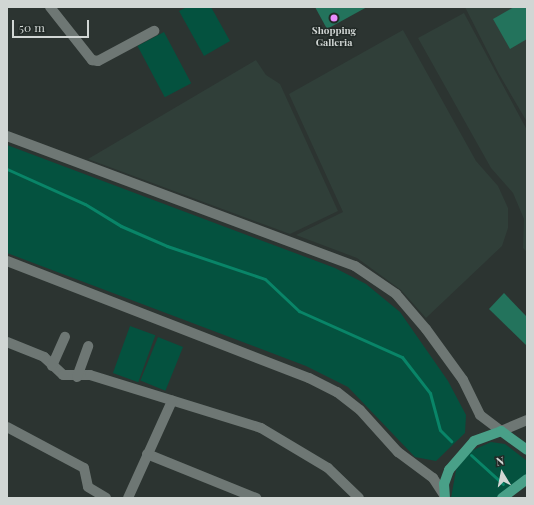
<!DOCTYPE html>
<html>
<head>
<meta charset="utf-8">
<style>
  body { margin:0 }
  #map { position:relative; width:534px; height:505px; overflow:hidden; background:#2c3431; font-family:"Playfair Display",serif }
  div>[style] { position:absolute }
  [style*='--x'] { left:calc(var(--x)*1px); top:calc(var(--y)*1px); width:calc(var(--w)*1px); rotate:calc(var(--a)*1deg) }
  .built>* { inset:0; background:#303f39 }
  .green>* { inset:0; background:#04523f; transform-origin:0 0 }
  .stream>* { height:3px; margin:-1.5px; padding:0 1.5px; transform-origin:1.5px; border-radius:1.5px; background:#098568 }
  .building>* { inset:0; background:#23735c }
  .minor>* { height:10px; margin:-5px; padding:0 5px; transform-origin:5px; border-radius:5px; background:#6e7774 }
  .tertiary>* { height:10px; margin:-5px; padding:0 5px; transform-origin:5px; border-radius:5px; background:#6e7774 }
  .primary>* { height:10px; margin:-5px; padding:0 5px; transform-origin:5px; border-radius:5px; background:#49a088 }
  .dots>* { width:11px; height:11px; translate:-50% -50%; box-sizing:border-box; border:2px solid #222a27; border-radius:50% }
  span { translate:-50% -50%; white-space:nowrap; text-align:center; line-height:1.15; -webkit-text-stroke:3px #222a27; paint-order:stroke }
  .poi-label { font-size:10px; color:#d1d6d4; font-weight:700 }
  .frame { position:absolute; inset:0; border:8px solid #d1d6d4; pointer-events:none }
  .north { position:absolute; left:482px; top:453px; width:40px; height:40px; -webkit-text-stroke:3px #222a27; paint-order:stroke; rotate:350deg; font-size:11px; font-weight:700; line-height:16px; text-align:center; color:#d1d6d4 }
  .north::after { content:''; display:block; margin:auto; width:14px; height:18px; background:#d1d6d4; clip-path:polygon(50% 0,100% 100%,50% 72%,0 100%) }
  .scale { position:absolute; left:12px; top:20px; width:77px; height:18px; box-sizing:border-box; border:2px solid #d1d6d4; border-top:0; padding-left:5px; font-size:12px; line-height:14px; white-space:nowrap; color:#d1d6d4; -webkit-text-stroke:3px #222a27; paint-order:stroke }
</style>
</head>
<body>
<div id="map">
  <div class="built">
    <div style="clip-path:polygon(465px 7px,527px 7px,527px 122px,499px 74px)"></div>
    <div style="clip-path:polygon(464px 13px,527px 130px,527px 252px,523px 248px,524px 219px,513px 193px,491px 168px,418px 38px)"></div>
    <div style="clip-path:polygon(403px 30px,476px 161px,498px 186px,508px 208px,508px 228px,502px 246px,426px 318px,401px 290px,357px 258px,296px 235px,343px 212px,289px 94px)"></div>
    <div style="clip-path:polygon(256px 60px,266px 75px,280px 84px,338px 211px,290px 234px,88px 159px)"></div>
  </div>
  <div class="green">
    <div style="clip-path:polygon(187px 7px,211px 7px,230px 41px,204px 56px,179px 11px)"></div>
    <div style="left:164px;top:32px;width:58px;height:30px;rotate:62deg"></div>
    <div style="clip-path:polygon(7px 145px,335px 268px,366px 284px,400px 312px,448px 381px,466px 415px,465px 433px,436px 461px,415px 457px,348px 387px,306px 366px,7px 253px)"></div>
    <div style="left:130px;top:326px;width:27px;height:50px;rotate:20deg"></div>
    <div style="left:158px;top:337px;width:27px;height:47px;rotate:22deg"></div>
    <div style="clip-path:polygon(491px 442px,505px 444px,527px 461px,527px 475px,497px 498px,451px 498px,456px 470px,469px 452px)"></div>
  </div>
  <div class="stream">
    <div style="--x:7;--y:169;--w:85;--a:24.2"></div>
    <div style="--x:85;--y:204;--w:42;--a:31.4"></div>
    <div style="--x:121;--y:226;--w:50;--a:23.5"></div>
    <div style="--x:167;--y:246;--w:103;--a:18.6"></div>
    <div style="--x:265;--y:279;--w:47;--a:43.3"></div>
    <div style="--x:299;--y:311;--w:113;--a:24.1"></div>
    <div style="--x:402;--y:357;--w:46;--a:52.1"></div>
    <div style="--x:430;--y:393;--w:38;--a:75"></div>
    <div style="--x:440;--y:430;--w:16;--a:45"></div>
    <div style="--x:471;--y:455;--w:43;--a:42.2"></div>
  </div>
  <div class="building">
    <div style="clip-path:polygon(315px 7px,367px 7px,327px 29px)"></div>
    <div style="clip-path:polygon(514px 7px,527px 7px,527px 39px,510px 49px,493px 19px)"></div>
    <div style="clip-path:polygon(504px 293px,527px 317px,527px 346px,489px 309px)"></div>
  </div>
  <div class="minor">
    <div style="--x:50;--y:7;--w:68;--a:51.6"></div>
    <div style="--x:92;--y:60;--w:6;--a:9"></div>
    <div style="--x:98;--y:61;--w:64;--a:-28.2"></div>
    <div style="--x:7;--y:342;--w:40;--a:22"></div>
    <div style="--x:44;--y:357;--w:26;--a:43"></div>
    <div style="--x:63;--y:375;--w:27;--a:0"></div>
    <div style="--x:90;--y:375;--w:179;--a:17.2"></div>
    <div style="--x:261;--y:428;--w:78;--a:30.8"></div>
    <div style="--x:328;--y:468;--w:43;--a:44.1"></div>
    <div style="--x:52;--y:366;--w:32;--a:-66"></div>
    <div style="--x:77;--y:377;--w:33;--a:-70"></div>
    <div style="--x:7;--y:427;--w:87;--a:28"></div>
    <div style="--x:84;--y:468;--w:19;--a:78"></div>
    <div style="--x:88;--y:487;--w:21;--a:31"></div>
    <div style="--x:147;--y:454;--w:118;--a:22"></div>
    <div style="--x:128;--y:498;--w:107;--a:-65.6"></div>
  </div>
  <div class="tertiary">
    <div style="--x:7;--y:136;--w:371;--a:20.5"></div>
    <div style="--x:355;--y:266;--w:50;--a:34.3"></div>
    <div style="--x:396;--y:294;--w:46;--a:49.4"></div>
    <div style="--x:426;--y:329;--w:63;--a:54"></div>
    <div style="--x:463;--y:380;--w:39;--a:64"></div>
    <div style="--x:480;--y:415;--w:26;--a:37"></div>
    <div style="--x:501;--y:431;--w:28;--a:-23"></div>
    <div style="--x:7;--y:261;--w:324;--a:21.2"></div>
    <div style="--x:309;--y:378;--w:31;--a:27"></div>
    <div style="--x:337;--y:392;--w:29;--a:38"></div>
    <div style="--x:360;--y:410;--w:57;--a:47.9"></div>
    <div style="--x:398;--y:452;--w:44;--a:36.6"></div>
    <div style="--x:433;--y:478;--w:20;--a:57"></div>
  </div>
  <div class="primary">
    <div style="--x:445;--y:498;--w:14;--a:-94"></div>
    <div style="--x:444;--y:484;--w:15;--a:-70"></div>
    <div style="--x:449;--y:470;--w:38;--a:-49"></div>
    <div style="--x:474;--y:441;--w:29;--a:-20"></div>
    <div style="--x:501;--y:431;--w:32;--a:36"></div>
    <div style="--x:502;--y:498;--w:31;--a:-37"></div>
  </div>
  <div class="dots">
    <div style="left:334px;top:18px;background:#e98dfe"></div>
  </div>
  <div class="poi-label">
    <span style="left:334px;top:36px">Shopping<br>Galleria</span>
  </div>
  <div class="frame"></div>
  <div class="north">N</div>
  <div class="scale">50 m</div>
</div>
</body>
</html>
